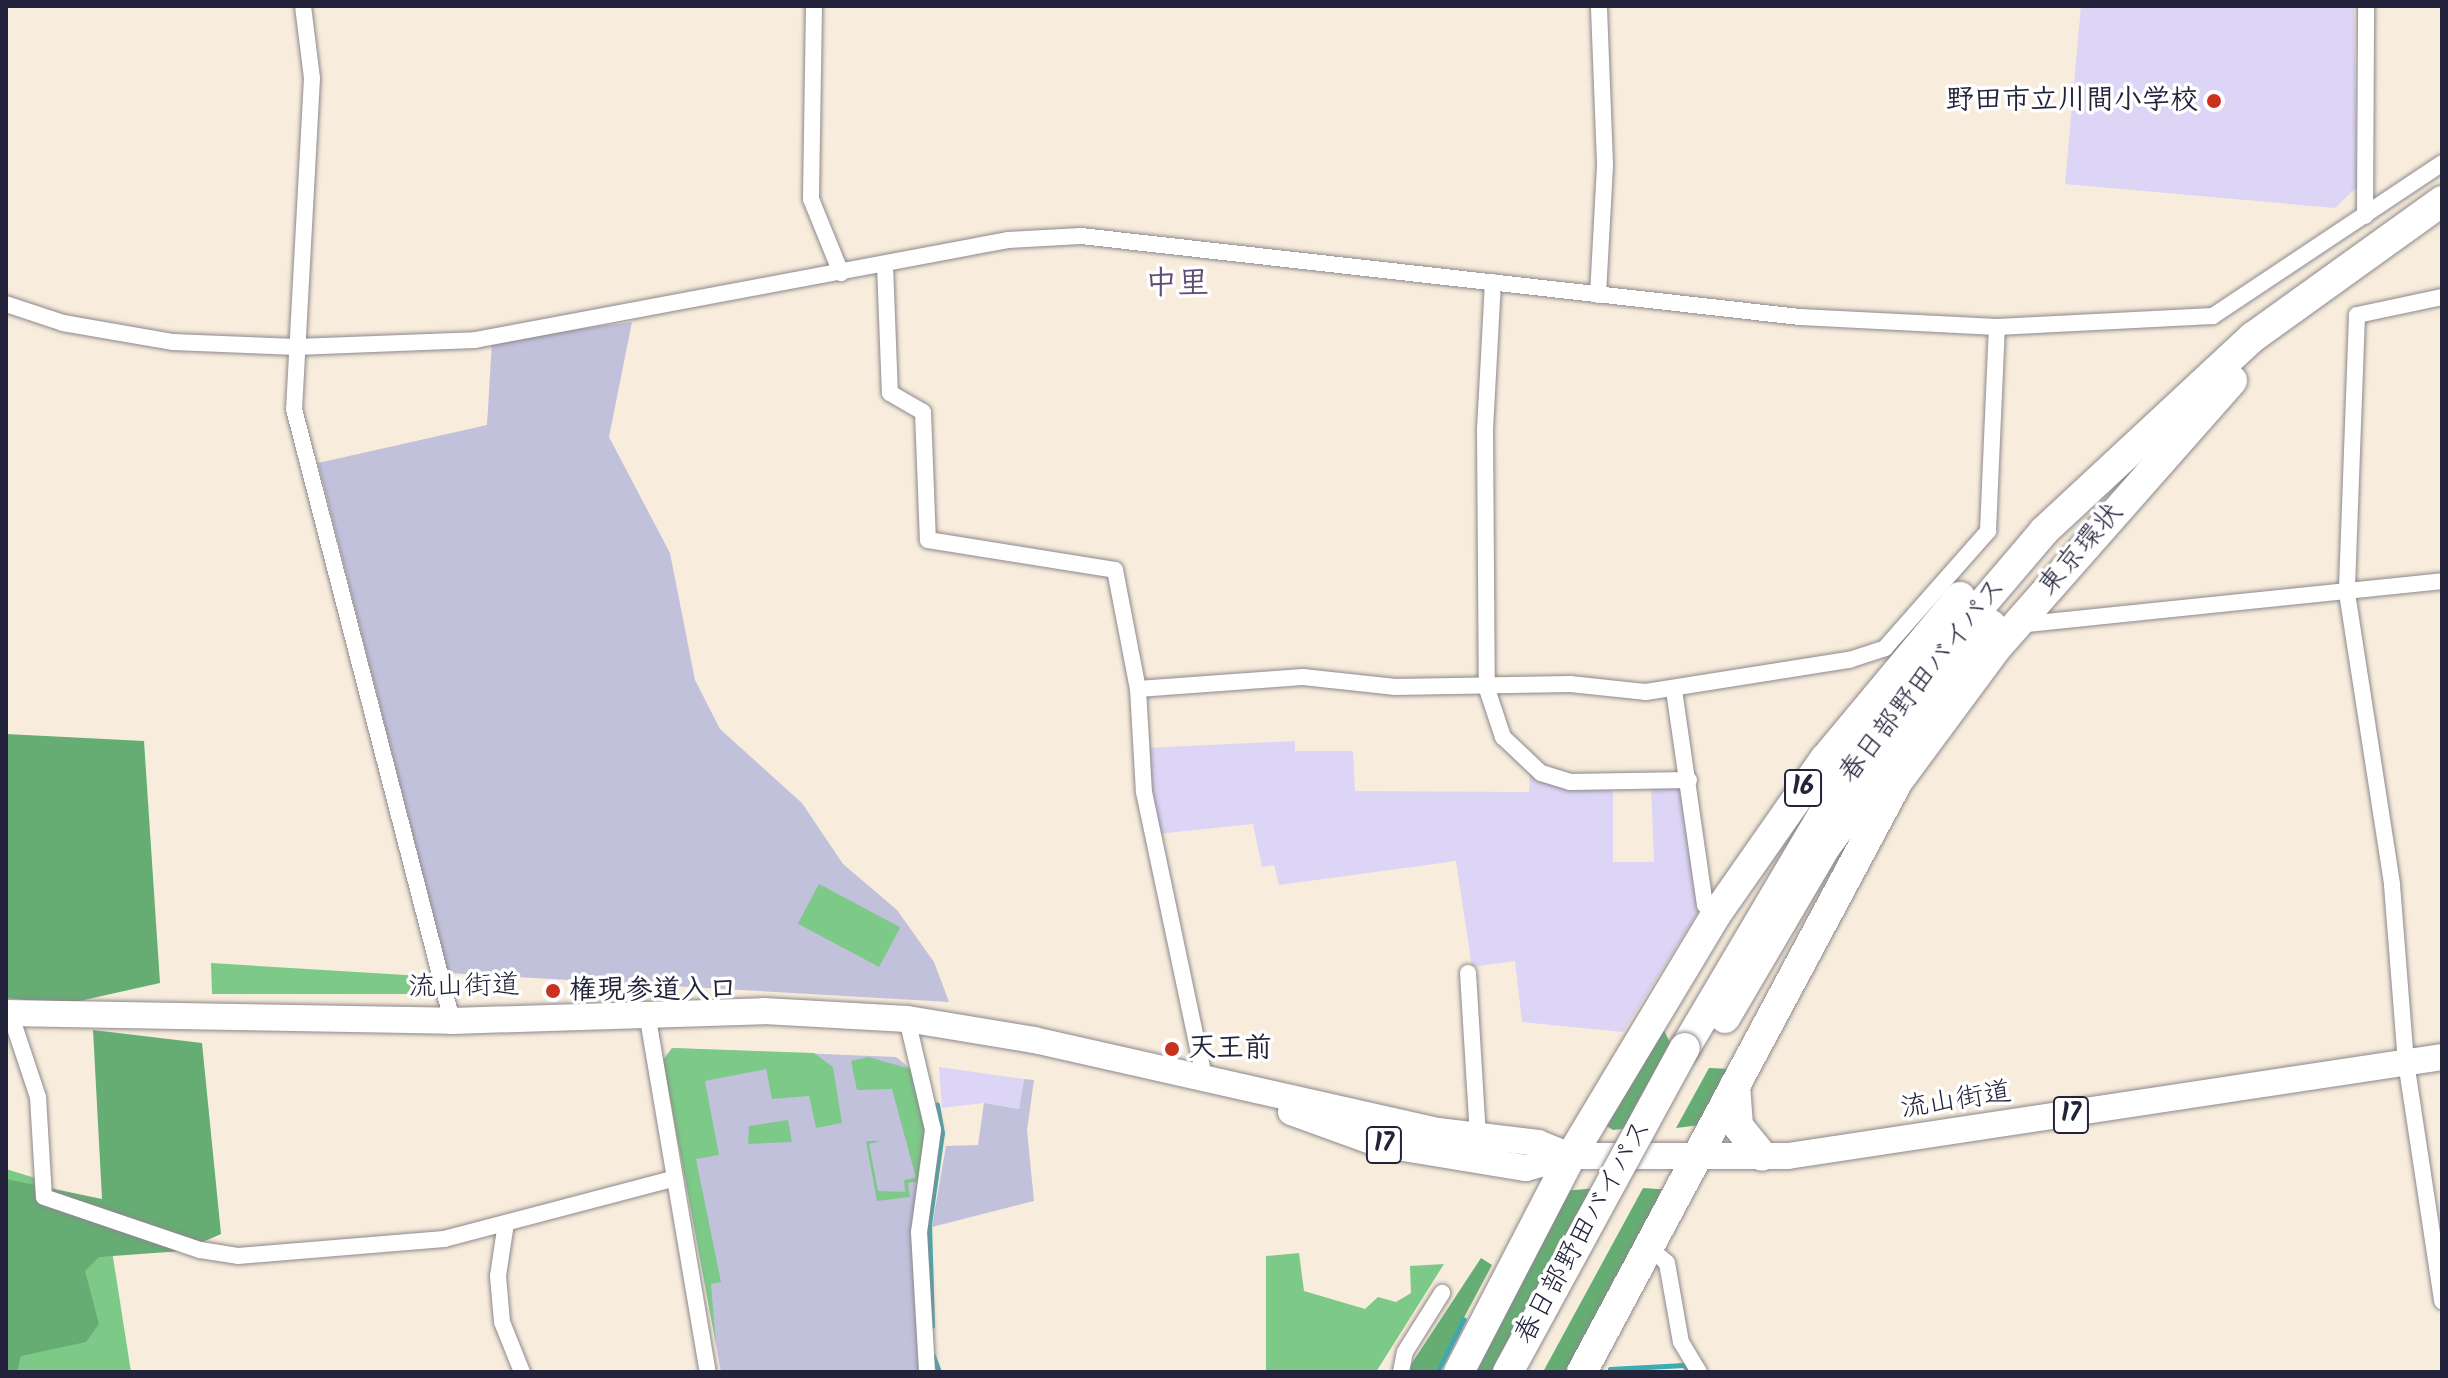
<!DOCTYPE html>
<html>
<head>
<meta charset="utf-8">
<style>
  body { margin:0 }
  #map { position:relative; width:2448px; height:1378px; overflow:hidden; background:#f8eddc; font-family:Kalam,"Klee One",sans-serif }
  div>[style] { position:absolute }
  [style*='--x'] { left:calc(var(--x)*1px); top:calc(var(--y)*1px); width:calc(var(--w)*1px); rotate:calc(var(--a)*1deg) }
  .built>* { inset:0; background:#ddd5f6 }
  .industrial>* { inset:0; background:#c2c1dc }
  .green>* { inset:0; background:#7dc988; transform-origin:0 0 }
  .forest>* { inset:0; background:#66ad74 }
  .stream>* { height:5px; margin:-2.5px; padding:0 2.5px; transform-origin:2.5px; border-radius:2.5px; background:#3aacb2 }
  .roads { filter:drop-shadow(0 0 2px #8d888c) drop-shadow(0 0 2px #8d888c) }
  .street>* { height:16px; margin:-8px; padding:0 8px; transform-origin:8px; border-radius:8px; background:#fff }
  .primary>* { height:26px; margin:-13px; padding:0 13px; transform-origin:13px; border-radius:13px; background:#fff }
  .highway>* { height:30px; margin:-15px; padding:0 15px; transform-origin:15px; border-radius:15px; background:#fff }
  .bridges { filter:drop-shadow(0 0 2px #8d888c) drop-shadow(0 0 2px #8d888c) }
  .highway-bridge>* { height:30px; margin:-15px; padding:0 15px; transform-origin:15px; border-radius:15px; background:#fff }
  .dots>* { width:22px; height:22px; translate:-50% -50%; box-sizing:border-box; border:4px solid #fff; border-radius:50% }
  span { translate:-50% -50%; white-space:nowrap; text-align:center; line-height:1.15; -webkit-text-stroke:7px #fff; paint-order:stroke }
  .shield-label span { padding:2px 6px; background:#fff; border:2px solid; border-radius:6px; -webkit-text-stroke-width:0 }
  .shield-label { font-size:26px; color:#22223b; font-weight:700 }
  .poi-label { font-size:28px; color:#22223b; font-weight:700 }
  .right { translate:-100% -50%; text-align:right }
  .left { translate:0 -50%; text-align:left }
  .street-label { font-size:28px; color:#22223b }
  .quarter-label { font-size:32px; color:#5e4d74; font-weight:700 }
  .frame { position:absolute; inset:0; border:8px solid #22223b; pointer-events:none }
</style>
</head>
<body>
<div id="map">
  <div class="built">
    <div style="clip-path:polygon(2081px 6px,2354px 6px,2357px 187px,2335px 208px,2065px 184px)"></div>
    <div style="clip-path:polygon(1295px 741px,1295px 751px,1353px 751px,1355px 791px,1529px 792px,1530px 770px,1613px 784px,1613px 862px,1654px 862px,1651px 785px,1685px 785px,1698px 912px,1623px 1032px,1522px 1022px,1515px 961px,1472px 967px,1456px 861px,1279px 885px,1274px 865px,1262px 867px,1253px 824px,1157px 834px,1146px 748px)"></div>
    <div style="clip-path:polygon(939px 1067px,1024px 1079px,1019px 1109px,984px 1103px,942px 1108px)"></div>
  </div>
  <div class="industrial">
    <div style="clip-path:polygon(632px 322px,609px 437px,670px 553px,695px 680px,720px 729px,802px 803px,843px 864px,897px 910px,934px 962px,949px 1002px,448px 973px,318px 463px,487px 425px,492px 341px)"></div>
    <div style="clip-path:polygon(672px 1048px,896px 1057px,911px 1069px,928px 1131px,914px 1222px,921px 1372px,721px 1372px,663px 1060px)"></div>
    <div style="clip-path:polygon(1024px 1079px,1034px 1080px,1027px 1130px,1034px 1201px,932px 1227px,946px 1146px,978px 1145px,984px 1103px,1019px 1109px)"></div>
  </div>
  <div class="green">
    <div style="left:819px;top:884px;width:92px;height:45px;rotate:28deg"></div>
    <div style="clip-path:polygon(211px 963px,422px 976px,422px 982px,412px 994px,212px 994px)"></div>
    <div style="clip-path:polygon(672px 1048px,814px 1053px,833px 1067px,842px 1123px,816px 1128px,809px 1096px,772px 1099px,766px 1069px,705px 1081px,719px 1155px,696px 1159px,721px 1282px,711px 1284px,716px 1344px,663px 1060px)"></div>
    <div style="clip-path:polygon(868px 1057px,911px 1069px,928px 1131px,920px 1181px,908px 1183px,910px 1197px,877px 1201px,866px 1141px,881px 1141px,869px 1144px,878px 1191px,905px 1192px,904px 1180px,916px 1178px,892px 1089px,857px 1090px,851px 1061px)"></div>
    <div style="clip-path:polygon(788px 1120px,792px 1142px,748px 1144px,749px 1126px)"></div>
    <div style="clip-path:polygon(6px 1169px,35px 1178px,35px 1201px,108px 1225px,131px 1372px,6px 1372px)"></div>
    <div style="clip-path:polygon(1299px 1253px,1304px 1291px,1365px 1309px,1378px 1297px,1396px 1302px,1411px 1293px,1410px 1266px,1444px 1264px,1376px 1372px,1266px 1372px,1266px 1256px)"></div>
  </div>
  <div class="forest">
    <div style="clip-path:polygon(6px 734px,144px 741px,160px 983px,66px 1004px,6px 998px)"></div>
    <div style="clip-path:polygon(1663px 1028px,1673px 1049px,1630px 1128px,1613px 1130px,1602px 1123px)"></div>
    <div style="clip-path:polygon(93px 1030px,202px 1043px,221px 1234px,182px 1251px,99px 1257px,85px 1271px,99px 1324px,86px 1342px,21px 1356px,17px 1372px,6px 1372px,6px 1179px,102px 1199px)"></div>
    <div style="clip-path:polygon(1709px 1068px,1732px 1069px,1701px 1125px,1676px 1128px)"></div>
    <div style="clip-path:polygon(1597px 1188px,1496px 1372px,1469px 1372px,1563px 1191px)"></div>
    <div style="clip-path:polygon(1643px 1188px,1672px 1190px,1572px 1372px,1543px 1372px)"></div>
    <div style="clip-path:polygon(1481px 1258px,1492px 1265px,1435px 1372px,1406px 1372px)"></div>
  </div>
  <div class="stream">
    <div style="--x:932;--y:1326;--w:102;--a:-91.7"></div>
    <div style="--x:929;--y:1224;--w:92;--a:-81.9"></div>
    <div style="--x:942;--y:1133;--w:29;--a:-100"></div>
    <div style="--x:933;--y:1356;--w:17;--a:69"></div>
    <div style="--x:1610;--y:1369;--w:74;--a:-3.1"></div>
    <div style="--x:1684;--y:1365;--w:9;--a:49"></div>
    <div style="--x:1437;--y:1372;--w:59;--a:-63"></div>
  </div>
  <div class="roads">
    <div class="street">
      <div style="--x:303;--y:6;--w:73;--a:82.9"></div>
      <div style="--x:312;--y:78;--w:331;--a:93.1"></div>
      <div style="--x:294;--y:409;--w:632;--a:75.52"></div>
      <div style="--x:814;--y:6;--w:193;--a:90.9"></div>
      <div style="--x:811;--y:199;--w:80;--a:67.9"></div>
      <div style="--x:2365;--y:216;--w:210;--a:-89.7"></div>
      <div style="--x:885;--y:265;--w:128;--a:87.8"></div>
      <div style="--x:890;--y:393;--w:38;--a:30"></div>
      <div style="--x:923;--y:412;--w:128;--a:87.8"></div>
      <div style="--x:928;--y:540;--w:189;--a:9.1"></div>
      <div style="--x:1115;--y:570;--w:121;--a:79.1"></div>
      <div style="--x:1138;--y:689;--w:103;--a:86.7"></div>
      <div style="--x:1144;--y:792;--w:295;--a:78.1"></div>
      <div style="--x:1493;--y:282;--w:146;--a:93.1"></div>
      <div style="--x:1485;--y:428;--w:261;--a:89.6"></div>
      <div style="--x:1487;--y:689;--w:51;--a:71.6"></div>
      <div style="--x:1503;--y:737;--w:52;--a:43.5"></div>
      <div style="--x:1541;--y:773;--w:30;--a:17"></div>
      <div style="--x:1570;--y:782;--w:119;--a:-1"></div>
      <div style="--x:1598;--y:295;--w:131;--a:-86.9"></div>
      <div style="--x:1605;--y:164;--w:158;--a:-92.2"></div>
      <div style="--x:2442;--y:297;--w:87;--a:168"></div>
      <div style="--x:2357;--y:315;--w:278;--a:92.1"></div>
      <div style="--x:2347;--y:593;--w:295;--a:81.2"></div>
      <div style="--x:2392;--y:885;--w:178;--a:85.5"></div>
      <div style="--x:2406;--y:1062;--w:242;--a:81.4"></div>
      <div style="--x:6;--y:304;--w:60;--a:18.4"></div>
      <div style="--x:63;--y:323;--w:112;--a:9.8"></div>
      <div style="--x:173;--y:342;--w:123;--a:2.3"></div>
      <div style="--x:296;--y:347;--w:179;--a:-2.2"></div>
      <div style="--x:475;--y:340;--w:542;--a:-10.63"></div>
      <div style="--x:1008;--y:240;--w:73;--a:-3.1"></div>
      <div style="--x:1081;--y:236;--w:724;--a:6.43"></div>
      <div style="--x:1800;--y:317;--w:197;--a:2.9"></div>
      <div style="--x:1997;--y:327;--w:216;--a:-2.9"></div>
      <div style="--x:2213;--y:316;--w:275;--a:-33.7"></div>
      <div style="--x:2018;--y:625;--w:426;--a:-5.9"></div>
      <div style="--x:1138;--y:689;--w:165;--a:-4.2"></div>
      <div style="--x:1303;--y:677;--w:93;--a:6.2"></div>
      <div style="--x:1395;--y:687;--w:175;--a:-1"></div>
      <div style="--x:1570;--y:684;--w:76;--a:6"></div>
      <div style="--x:1646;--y:692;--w:206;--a:-9"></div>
      <div style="--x:1849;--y:660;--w:38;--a:-18"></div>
      <div style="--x:1885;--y:648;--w:156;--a:-48.6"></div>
      <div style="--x:1988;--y:531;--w:204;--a:-87.5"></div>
      <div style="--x:1674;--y:690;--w:217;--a:81.8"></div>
      <div style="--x:1705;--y:905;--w:14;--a:34"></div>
      <div style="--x:1468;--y:973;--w:164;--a:86.5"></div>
      <div style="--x:10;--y:1013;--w:89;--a:71.6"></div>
      <div style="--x:38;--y:1097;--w:100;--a:86.6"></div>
      <div style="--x:44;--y:1197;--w:165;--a:18.8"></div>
      <div style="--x:200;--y:1250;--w:38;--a:9"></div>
      <div style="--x:238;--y:1256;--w:207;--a:-4.7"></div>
      <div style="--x:444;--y:1239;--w:237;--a:-14.7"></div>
      <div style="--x:647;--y:1013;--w:364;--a:80.4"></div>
      <div style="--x:907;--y:1019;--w:114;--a:76.8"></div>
      <div style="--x:933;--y:1130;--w:103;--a:97.8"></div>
      <div style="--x:919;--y:1232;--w:140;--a:86.7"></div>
      <div style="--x:506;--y:1223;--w:54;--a:98.6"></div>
      <div style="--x:498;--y:1276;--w:46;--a:85"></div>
      <div style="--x:502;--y:1322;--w:54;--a:68.2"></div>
      <div style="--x:1651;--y:1249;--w:21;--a:41"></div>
      <div style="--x:1667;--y:1263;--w:80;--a:80"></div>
      <div style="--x:1681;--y:1342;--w:35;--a:59"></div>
      <div style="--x:1401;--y:1372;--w:20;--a:-79"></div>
      <div style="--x:1405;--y:1352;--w:70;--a:-57.9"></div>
    </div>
    <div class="primary">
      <div style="--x:6;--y:1013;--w:446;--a:1"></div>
      <div style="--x:452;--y:1021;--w:312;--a:-1.8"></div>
      <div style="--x:764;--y:1011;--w:143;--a:3.2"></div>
      <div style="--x:907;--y:1019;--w:129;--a:9.4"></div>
      <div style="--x:1034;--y:1040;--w:414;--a:12.7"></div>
      <div style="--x:1438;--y:1131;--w:101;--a:6.8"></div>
      <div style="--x:1538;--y:1143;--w:35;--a:22"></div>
      <div style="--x:1291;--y:1112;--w:94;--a:20"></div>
      <div style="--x:1379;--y:1144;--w:149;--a:9.3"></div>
      <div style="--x:1526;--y:1168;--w:47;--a:-14.9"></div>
      <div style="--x:1571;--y:1156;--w:217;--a:0"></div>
      <div style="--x:1788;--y:1156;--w:661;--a:-8.61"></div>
    </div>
    <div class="highway">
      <div style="--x:1725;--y:1018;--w:199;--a:-59.6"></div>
      <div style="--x:1826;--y:846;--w:276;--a:-53.3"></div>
      <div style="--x:1685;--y:1048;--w:310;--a:-59.4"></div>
      <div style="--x:1843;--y:781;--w:94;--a:-55"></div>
      <div style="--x:1897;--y:704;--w:227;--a:-49.6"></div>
      <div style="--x:2044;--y:531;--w:285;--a:-42.9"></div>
      <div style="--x:2253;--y:337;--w:233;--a:-35.7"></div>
      <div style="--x:1735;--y:1085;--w:41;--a:85.8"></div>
      <div style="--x:1738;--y:1126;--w:38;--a:51"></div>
      <div style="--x:1459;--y:1372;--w:243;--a:-62.6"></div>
      <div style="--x:1571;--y:1156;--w:283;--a:-59"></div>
      <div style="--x:1717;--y:913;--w:188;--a:-55"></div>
      <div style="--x:1825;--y:759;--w:211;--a:-50.2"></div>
      <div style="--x:1582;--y:1372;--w:670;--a:-61.87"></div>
      <div style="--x:1898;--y:781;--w:168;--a:-53.5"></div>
      <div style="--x:1998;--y:646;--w:354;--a:-48.6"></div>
    </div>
  </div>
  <div class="bridges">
    <div class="highway-bridge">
      <div style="--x:1508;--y:1372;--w:369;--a:-61.4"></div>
    </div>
  </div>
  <div class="dots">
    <div style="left:2214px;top:101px;background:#c8321e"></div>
    <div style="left:553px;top:991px;background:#c8321e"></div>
    <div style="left:1172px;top:1049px;background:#c8321e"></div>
  </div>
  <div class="shield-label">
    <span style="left:1803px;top:788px">16</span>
    <span style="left:2071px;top:1115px">17</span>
    <span style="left:1384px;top:1145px">17</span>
  </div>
  <div class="poi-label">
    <span class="right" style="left:2198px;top:101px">野田市立川間小学校</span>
    <span class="left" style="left:569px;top:991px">権現参道入口</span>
    <span class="left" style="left:1188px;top:1049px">天王前</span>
  </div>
  <div class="street-label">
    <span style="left:2081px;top:550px;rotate:-49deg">東京環状</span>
    <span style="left:1923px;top:681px;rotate:-52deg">春日部野田バイパス</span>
    <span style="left:464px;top:987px;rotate:-1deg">流山街道</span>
    <span style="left:1956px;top:1101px;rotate:-9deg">流山街道</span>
    <span style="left:1584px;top:1232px;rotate:-61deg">春日部野田バイパス</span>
  </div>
  <div class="quarter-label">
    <span style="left:1177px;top:285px">中里</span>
  </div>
  <div class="frame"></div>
</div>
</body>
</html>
